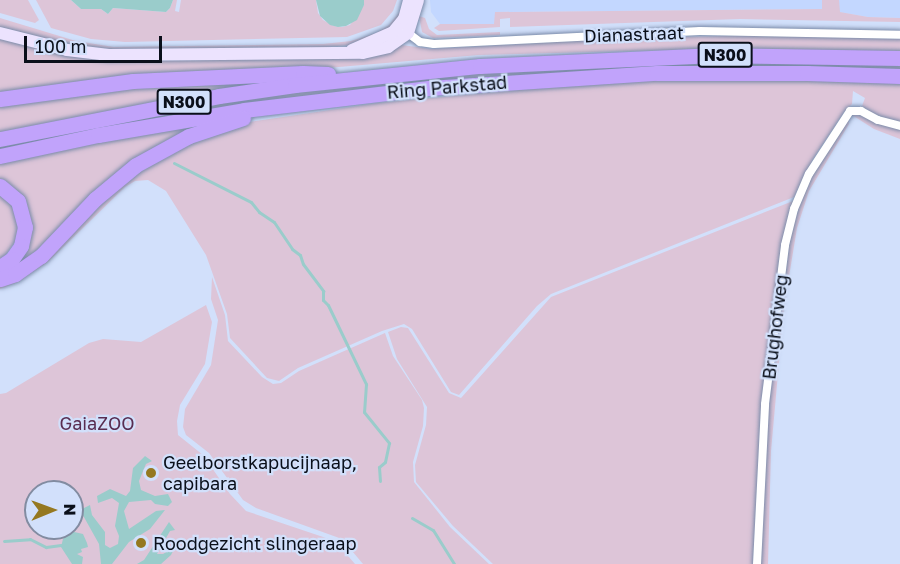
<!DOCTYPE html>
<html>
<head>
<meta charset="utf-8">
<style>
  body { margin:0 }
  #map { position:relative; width:900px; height:564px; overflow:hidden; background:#d2e0fb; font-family:"Golos Text",sans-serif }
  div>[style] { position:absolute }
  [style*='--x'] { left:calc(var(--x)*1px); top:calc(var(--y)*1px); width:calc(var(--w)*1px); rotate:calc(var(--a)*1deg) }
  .built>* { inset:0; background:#c3d7ff }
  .green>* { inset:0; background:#ddc5d8 }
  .water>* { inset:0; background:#9acccb }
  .stream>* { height:3px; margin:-1.5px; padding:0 1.5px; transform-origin:1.5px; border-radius:1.5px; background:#9acccb }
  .roads { filter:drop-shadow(0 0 2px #7a8aa8) drop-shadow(0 0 2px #7a8aa8) }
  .street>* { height:8px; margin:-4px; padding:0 4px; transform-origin:4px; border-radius:4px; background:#fff }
  .secondary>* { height:12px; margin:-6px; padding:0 6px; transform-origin:6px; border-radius:6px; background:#ece3fe }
  .highway>* { height:15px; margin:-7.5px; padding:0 7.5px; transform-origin:7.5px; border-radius:7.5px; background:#c1a3fb }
  .dots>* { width:16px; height:16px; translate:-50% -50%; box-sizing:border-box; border:3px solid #d2e0fb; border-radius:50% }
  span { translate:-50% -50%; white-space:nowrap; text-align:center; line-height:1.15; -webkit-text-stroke:4.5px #d2e0fb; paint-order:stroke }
  .shield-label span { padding:2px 4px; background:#d2e0fb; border:2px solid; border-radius:4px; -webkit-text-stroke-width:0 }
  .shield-label { font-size:16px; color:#0a0f1a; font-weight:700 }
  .street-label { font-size:18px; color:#0a0f1a }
  .park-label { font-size:18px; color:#592d51 }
  .poi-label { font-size:18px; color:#0a0f1a }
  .left { translate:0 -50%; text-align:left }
  .north { position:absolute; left:24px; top:480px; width:60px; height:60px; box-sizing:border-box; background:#d2e0fb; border:2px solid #828ca1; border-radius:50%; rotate:89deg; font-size:16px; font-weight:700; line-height:24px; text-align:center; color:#0a0f1a }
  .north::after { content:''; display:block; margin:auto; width:21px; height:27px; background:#957820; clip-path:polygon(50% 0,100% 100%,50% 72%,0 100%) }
  .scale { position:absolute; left:24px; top:36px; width:138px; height:27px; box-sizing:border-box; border:3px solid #0a0f1a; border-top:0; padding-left:8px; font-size:18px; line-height:21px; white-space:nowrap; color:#0a0f1a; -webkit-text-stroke:4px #d2e0fb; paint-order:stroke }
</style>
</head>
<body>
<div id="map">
  <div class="built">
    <div style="clip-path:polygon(430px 0,900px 0,900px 18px,868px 17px,822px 9px,496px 12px,495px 24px,440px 24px,431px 12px)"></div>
  </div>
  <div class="green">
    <div style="clip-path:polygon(0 0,28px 0,39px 20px,35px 23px,0 13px)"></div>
    <div style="clip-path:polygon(36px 0,71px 0,81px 9px,101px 9px,108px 14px,113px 8px,166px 12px,170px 8px,173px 0,177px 0,175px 11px,179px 12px,181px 0,316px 0,318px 13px,323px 20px,334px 26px,342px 27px,350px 25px,364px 5px,364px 0,397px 0,393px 11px,381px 25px,347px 37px,125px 42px,91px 39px,51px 28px)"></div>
    <div style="clip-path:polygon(822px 0,839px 0,840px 12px,868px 17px,900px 18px,900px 22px,740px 19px,510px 27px,510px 18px,500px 19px,500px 27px,439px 31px,434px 28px,440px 24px,494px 24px,495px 12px,822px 9px)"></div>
    <div style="clip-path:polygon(401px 10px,400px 17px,386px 31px,350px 45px,325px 47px,109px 49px,64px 43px,0 27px,0 18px,76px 41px,114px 47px,323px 44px,351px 41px,376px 33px,389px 25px)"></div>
    <div style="clip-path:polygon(419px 16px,425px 18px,429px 29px,437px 35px,500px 32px,500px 35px,433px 38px,422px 32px)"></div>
    <div style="clip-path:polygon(775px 35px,900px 39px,900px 52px,709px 49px,479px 55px,0 96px,0 39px,80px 58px,146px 61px,331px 58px,402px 45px,431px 49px,627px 38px)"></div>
    <div style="clip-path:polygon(679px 60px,900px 63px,900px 70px,515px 75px,0 152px,0 143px,221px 101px,414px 76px)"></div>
    <div style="clip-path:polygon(767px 78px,900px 83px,900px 123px,873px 114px,862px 106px,865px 98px,853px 91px,852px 104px,844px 112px,813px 159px,794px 197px,551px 294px,537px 306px,459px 395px,451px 392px,412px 329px,404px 324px,382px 331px,298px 368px,279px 381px,267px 378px,230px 338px,227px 314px,206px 255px,166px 191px,148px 180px,135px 181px,125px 187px,48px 262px,18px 282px,0 289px,0 283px,104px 195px,174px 148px,235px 124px,377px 103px,617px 81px)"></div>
    <div style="clip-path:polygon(253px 82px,252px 84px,0 133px,0 101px,105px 87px)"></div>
    <div style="clip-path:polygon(852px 115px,862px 115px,900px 128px,900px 139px,874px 129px)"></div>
    <div style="clip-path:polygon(848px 118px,849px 124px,809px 191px,797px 228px,784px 307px,771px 451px,768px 564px,760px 564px,767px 420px,791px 232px,807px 184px)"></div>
    <div style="clip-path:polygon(210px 121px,189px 133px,11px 272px,27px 235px,0 182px,0 162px,82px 143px)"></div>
    <div style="clip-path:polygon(0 190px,13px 202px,20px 234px,0 263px)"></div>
    <div style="clip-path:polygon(793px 201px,787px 223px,761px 414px,753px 564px,493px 564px,453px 526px,416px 482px,415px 465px,426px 425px,427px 407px,397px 359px,388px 332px,401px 327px,408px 328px,449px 393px,461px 398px,551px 297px)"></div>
    <div style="clip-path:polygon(212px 277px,225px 315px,228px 341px,262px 377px,273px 384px,281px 383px,299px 371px,385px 333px,393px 356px,422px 400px,424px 408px,423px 426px,413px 462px,414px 482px,450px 527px,489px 564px,363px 564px,342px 539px,256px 508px,243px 500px,209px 453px,186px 435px,183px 427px,185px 409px,211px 365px,218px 320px,211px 299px)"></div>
    <div style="clip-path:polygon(evenodd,206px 305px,212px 322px,205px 364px,180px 405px,177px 421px,178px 435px,203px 455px,230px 494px,246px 511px,335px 541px,355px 564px,0 564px,0 394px,6px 393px,89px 343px,103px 339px,141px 342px,206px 305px,36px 492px,72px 492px,72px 528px,36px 528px,36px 492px)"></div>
  </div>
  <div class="water">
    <div style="clip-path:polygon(71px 0,173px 0,170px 8px,166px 12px,113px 8px,108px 14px,101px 9px,81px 9px)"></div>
    <div style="clip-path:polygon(316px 0,364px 0,364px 5px,357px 20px,346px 26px,338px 27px,330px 25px,320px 16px)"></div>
    <div style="clip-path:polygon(145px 456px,152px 461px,146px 464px,143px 471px,139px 481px,141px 490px,155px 496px,168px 494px,172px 502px,168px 506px,155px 504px,151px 500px,129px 502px,124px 511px,129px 529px,156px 511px,165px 510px,150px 529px,129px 542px,112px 564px,101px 564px,99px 544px,80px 510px,90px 505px,92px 515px,105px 532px,105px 545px,110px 548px,118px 544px,119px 536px,115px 526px,119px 503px,112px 498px,98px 503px,97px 496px,110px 489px,126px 496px,130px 491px,133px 468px)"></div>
    <div style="clip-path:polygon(169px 522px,175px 530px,170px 531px,157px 554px,163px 554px,175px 547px,171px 555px,161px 564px,137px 564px,144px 560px)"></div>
    <div style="clip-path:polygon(70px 531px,83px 534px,87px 543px,88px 547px,81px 549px,82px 552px,77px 554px,83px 557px,82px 564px,72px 564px,61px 547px,63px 539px)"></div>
  </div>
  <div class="stream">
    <div style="--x:174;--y:163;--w:86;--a:26.9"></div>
    <div style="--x:251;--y:202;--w:13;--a:51"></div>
    <div style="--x:259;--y:212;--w:18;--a:34"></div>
    <div style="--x:274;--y:222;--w:32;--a:56"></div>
    <div style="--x:292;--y:249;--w:10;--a:37"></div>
    <div style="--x:300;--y:255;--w:9;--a:72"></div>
    <div style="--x:303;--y:264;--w:34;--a:53"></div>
    <div style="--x:323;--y:291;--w:9;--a:90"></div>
    <div style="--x:323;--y:300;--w:7;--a:45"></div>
    <div style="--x:328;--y:305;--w:88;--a:64.3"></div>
    <div style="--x:366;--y:384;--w:28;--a:94"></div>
    <div style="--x:364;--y:412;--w:40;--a:51"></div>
    <div style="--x:389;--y:443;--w:19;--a:102"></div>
    <div style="--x:385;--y:462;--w:8;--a:140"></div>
    <div style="--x:379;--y:467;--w:14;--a:86"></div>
    <div style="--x:412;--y:518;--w:24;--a:30"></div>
    <div style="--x:433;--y:530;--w:40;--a:58"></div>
    <div style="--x:4;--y:541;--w:26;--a:-4"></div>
    <div style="--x:30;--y:539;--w:18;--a:27"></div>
    <div style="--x:46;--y:547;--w:15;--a:-8"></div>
  </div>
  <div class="roads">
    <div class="street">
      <div style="--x:404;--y:30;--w:20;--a:37"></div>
      <div style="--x:420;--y:42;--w:14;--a:8"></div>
      <div style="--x:434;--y:44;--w:266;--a:-2.8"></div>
      <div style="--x:700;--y:31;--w:200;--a:1.1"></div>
      <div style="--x:757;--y:564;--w:160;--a:-87.1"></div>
      <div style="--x:765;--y:404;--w:160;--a:-82.8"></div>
      <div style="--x:785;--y:245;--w:37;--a:-76"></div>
      <div style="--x:794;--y:209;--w:38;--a:-67"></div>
      <div style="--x:809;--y:174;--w:75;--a:-56.9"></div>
      <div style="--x:850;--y:111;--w:11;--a:0"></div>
      <div style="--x:861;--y:111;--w:19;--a:28"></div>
      <div style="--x:878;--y:120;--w:23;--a:15"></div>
    </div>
    <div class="secondary">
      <div style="--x:0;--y:33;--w:69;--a:14.2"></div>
      <div style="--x:67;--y:50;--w:42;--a:6.8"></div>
      <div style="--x:109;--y:55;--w:254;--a:-0.5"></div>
      <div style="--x:363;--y:53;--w:26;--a:-13"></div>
      <div style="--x:388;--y:47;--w:24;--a:-35"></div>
      <div style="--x:408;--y:33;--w:34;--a:-73"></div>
      <div style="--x:352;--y:50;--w:45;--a:-23.7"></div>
      <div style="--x:393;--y:32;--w:17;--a:-50"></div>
      <div style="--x:404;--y:19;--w:20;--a:-75"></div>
    </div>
    <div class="highway">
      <div style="--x:0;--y:99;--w:134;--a:-7.7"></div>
      <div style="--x:133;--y:81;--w:170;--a:-2.7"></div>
      <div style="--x:303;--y:73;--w:25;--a:2"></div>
      <div style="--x:0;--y:139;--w:223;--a:-11.1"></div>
      <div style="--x:219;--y:96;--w:77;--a:-8.2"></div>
      <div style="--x:295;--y:85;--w:186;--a:-5.9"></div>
      <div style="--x:480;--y:66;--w:230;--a:-2.7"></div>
      <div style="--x:710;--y:55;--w:190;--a:0.9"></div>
      <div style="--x:0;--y:156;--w:100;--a:-12.1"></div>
      <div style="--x:98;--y:135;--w:148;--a:-9.7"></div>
      <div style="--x:244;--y:110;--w:186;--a:-6.8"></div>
      <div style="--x:429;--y:88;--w:228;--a:-3.8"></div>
      <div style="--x:657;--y:73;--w:150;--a:0"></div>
      <div style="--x:807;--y:73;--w:93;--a:1.8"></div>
      <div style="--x:0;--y:186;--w:23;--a:40"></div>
      <div style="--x:18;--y:201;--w:27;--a:75"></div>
      <div style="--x:25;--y:227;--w:19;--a:102"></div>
      <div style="--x:21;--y:246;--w:16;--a:125"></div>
      <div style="--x:12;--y:259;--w:14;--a:146"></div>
      <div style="--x:0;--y:279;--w:16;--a:-18"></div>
      <div style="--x:15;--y:274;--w:32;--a:-35"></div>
      <div style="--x:41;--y:256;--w:79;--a:-46.5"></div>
      <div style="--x:95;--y:199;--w:53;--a:-39.7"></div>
      <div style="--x:136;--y:165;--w:60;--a:-28.7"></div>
      <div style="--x:189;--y:136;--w:57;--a:-18.4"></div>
    </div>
  </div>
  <div class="dots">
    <div style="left:151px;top:473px;background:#957820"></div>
    <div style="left:141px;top:543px;background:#957820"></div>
  </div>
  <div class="shield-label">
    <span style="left:725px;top:55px">N300</span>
    <span style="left:184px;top:102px">N300</span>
  </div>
  <div class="street-label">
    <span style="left:634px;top:34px;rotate:-2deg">Dianastraat</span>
    <span style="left:447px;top:87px;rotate:-5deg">Ring Parkstad</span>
    <span style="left:775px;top:327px;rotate:-83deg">Brughofweg</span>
  </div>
  <div class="park-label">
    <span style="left:97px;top:423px">GaiaZOO</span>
  </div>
  <div class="poi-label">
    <span class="left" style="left:163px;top:473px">Geelborstkapucijnaap,<br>capibara</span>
    <span class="left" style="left:153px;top:543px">Roodgezicht slingeraap</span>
  </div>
  <div class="north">N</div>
  <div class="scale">100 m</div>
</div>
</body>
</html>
